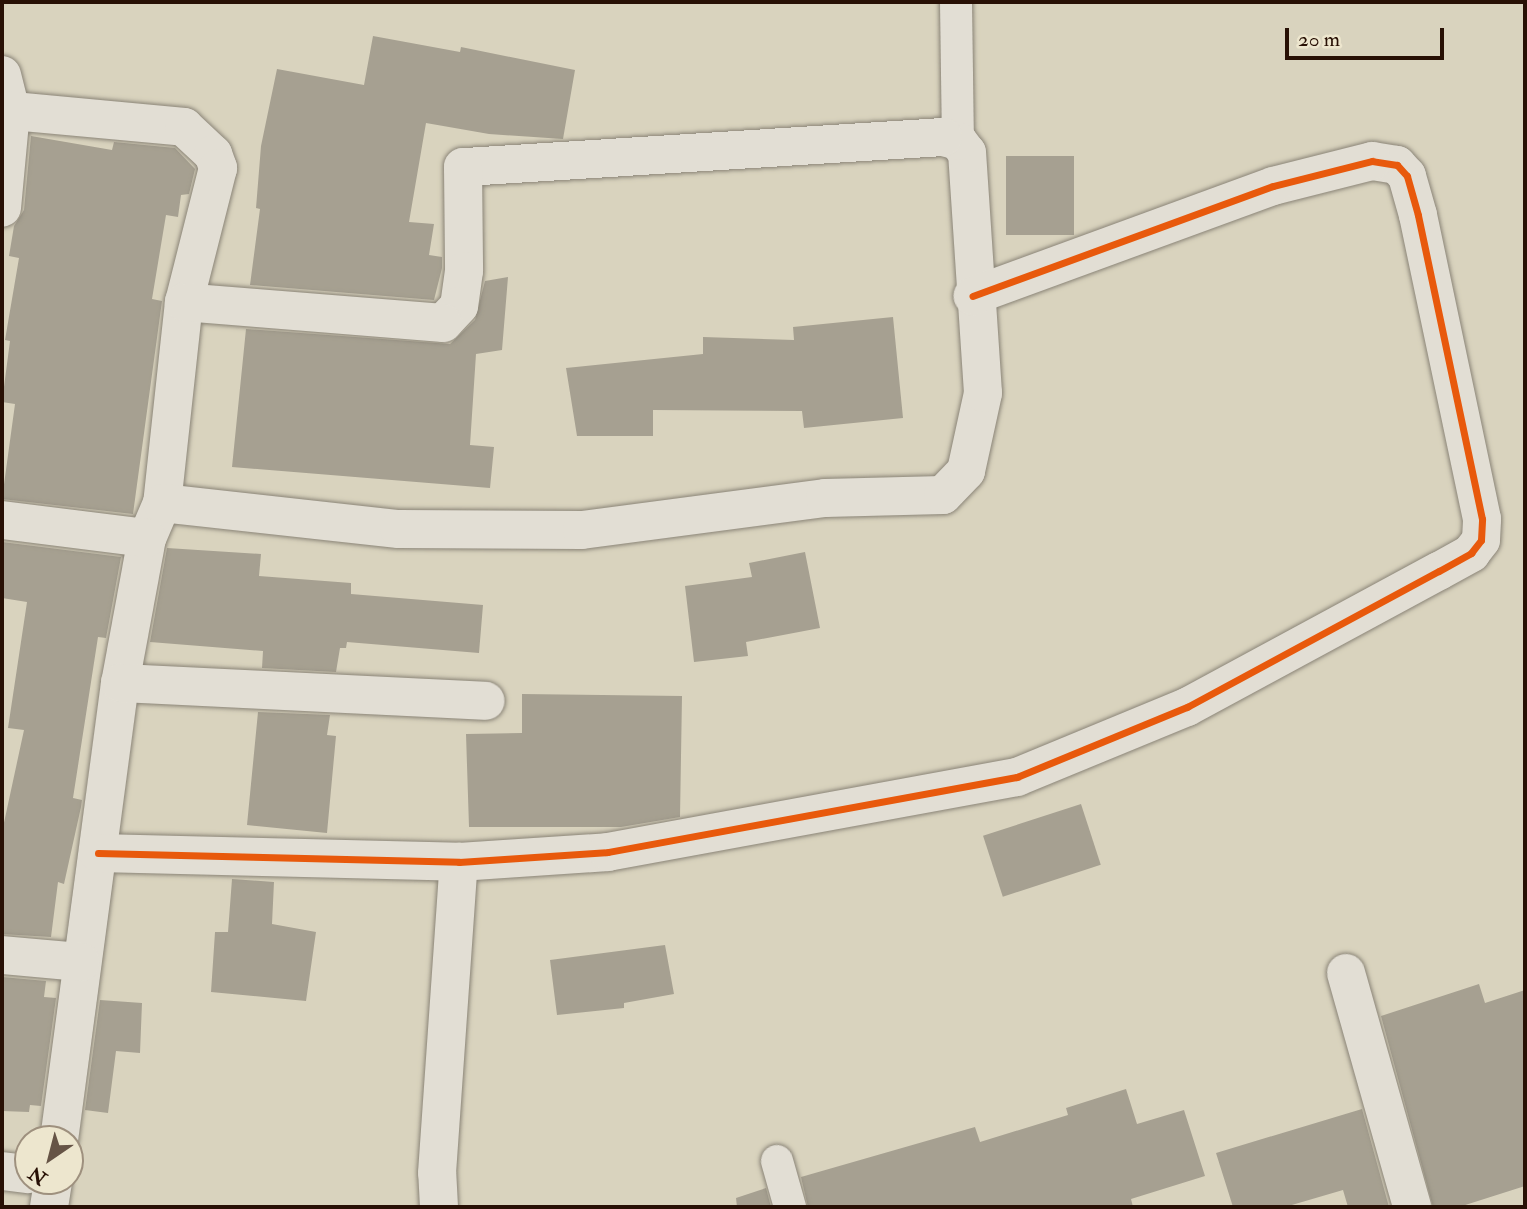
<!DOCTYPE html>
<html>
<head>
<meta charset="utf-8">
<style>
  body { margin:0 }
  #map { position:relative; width:1527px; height:1209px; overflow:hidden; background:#d9d3be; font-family:"IM FELL Double Pica",serif }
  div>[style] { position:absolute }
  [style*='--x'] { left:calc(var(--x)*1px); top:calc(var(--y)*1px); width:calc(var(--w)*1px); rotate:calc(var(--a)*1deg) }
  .building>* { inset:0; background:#a6a091; transform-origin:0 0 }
  .roads { filter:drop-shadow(0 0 2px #8a8477) drop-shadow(0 0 2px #8a8477) }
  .lane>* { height:32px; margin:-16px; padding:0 16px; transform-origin:16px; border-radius:16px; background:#e2ded4 }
  .street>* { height:38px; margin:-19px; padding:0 19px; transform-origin:19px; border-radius:19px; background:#e2ded4 }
  .cycleway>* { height:7px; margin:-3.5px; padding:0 3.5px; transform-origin:3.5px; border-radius:3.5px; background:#e8590c }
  span { translate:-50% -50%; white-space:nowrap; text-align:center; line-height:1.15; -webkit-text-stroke:5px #ede6ce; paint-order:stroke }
  .frame { position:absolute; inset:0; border:4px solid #281005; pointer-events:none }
  .north { position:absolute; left:14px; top:1125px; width:70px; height:70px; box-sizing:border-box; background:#ede6ce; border:2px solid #9e907e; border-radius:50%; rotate:215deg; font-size:19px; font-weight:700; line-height:28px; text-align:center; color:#281005 }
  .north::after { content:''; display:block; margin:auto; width:24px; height:32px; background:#665446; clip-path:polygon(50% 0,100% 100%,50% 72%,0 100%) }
  .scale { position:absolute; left:1285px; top:28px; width:159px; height:32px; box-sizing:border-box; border:4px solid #281005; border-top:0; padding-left:9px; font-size:21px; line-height:24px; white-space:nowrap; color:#281005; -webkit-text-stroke:5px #ede6ce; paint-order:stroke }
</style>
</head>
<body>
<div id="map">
  <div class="building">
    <div style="clip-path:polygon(373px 36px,460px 52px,461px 47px,575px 70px,563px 139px,489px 134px,426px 123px,409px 222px,434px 224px,429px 255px,442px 257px,442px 268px,434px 300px,250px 285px,260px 209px,256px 208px,261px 146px,277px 69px,364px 85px)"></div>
    <div style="clip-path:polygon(31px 136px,112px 150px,114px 142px,175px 148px,195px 169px,189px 194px,181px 195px,178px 217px,166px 215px,152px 299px,162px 301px,133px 514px,2px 499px,15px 404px,2px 402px,10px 341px,5px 340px,19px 258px,9px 256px,14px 226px,24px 210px)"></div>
    <div style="left:1006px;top:156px;width:68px;height:79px"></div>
    <div style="clip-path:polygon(508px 277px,502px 350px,476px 354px,470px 445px,494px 447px,490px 488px,232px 467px,246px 329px,450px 344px,475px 320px,485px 281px)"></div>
    <div style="clip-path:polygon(893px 317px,903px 418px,804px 428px,802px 411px,653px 410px,653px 436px,577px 436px,566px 368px,703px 354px,703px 337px,794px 340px,793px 327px)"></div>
    <div style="clip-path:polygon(2px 542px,121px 557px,106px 638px,98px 637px,73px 798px,82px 800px,81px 807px,64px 884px,58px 882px,51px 937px,2px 934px,2px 832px,24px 730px,8px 728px,27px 602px,2px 598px)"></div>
    <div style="clip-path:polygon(167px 548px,261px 554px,259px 576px,351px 583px,351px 594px,483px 605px,479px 653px,347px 642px,346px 648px,340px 648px,336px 672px,262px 668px,263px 651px,150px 642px)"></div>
    <div style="clip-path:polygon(805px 552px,820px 628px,746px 642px,748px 656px,694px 662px,685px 586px,752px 577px,749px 563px)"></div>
    <div style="clip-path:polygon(522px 694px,682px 696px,680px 817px,621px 827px,469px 827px,466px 734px,522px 733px)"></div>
    <div style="clip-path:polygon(258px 712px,330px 715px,327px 735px,336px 736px,327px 833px,247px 825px)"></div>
    <div style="left:1081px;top:804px;width:64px;height:103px;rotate:72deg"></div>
    <div style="clip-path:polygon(232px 879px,274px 882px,272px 924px,316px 932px,306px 1001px,211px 992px,215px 932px,228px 932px)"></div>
    <div style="clip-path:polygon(665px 945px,674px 994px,624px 1003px,624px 1008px,557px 1015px,550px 960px)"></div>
    <div style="clip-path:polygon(2px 977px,46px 981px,44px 997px,56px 998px,41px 1106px,30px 1105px,29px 1112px,2px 1111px)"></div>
    <div style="clip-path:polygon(1479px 984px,1485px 1003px,1525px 990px,1525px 1186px,1459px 1207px,1433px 1207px,1381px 1016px)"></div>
    <div style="clip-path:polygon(100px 1000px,142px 1003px,140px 1053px,116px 1051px,108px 1113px,85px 1110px)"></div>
    <div style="clip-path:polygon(1126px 1089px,1137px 1124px,1184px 1110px,1205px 1176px,1131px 1199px,1133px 1207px,808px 1207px,801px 1177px,975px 1127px,980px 1142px,1068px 1115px,1066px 1108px)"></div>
    <div style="clip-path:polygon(1362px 1109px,1389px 1207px,1348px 1207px,1343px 1190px,1285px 1207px,1233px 1207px,1216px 1153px)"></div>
    <div style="clip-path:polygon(766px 1188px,771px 1207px,737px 1207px,736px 1198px)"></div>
  </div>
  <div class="roads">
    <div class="lane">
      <div style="--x:956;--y:2;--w:139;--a:89.2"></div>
      <div style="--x:777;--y:1161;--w:48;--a:74.2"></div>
    </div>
    <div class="street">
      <div style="--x:2;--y:75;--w:37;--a:76"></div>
      <div style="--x:11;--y:111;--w:97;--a:95.3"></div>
      <div style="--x:2;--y:110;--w:183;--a:5.3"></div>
      <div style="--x:184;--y:127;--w:40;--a:43"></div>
      <div style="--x:213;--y:154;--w:15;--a:70"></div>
      <div style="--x:218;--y:168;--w:138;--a:104.2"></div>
      <div style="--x:184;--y:302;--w:202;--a:96.2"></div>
      <div style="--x:162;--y:503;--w:38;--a:113"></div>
      <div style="--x:147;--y:538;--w:147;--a:100.5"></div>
      <div style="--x:120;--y:683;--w:460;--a:97.6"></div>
      <div style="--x:162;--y:503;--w:238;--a:6.3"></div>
      <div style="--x:399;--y:529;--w:183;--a:0.3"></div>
      <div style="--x:582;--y:530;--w:245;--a:-7.5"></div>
      <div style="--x:825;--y:498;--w:118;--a:-1.5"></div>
      <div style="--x:943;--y:495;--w:33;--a:-46"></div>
      <div style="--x:966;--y:471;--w:80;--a:-77.7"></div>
      <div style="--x:983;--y:393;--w:241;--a:-93.8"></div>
      <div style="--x:967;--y:153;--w:15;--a:-127"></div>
      <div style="--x:958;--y:141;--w:16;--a:-165"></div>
      <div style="--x:943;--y:137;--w:481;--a:176.4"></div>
      <div style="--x:463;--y:167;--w:104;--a:89.4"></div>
      <div style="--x:464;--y:271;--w:35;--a:98"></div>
      <div style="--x:459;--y:306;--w:23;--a:133"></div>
      <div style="--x:443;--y:323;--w:260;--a:-175.4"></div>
      <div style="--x:2;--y:520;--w:146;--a:7.1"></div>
      <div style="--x:120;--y:683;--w:366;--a:2.8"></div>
      <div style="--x:98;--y:853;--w:361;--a:1.4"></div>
      <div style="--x:459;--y:862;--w:149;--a:-3.8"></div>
      <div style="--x:608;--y:852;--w:416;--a:-10.4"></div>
      <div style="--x:1017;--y:777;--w:184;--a:-22.4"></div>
      <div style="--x:1187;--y:707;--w:286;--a:-28.4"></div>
      <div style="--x:1439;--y:571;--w:37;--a:-29"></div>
      <div style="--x:1471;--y:553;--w:16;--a:-52"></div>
      <div style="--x:1481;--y:540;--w:21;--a:-87"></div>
      <div style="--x:1482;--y:519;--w:311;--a:-101.9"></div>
      <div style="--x:1418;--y:215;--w:41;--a:-105.8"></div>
      <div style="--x:1407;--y:176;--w:15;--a:-132"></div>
      <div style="--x:1397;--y:165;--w:25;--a:-171"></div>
      <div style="--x:1372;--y:161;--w:102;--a:165.8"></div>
      <div style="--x:1273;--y:186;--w:320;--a:159.9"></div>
      <div style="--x:2;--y:955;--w:79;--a:5.1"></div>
      <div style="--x:1346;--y:973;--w:243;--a:74.2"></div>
      <div style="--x:2;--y:1171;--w:26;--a:7"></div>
      <div style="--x:49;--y:1207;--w:26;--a:-81"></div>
      <div style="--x:439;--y:1207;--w:34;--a:-93"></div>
      <div style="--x:437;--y:1173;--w:312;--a:-86"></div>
    </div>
  </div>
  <div class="cycleway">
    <div style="--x:98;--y:853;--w:361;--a:1.4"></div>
    <div style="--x:459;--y:862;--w:149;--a:-3.8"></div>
    <div style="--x:608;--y:852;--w:416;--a:-10.4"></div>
    <div style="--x:1017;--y:777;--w:184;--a:-22.4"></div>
    <div style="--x:1187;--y:707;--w:286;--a:-28.4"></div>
    <div style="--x:1439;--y:571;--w:37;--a:-29"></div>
    <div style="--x:1471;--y:553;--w:16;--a:-52"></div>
    <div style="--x:1481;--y:540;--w:21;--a:-87"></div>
    <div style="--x:1482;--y:519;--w:311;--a:-101.9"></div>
    <div style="--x:1418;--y:215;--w:41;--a:-105.8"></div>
    <div style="--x:1407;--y:176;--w:15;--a:-132"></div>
    <div style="--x:1397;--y:165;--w:25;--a:-171"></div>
    <div style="--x:1372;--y:161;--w:102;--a:165.8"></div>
    <div style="--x:1273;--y:186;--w:320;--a:159.9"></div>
  </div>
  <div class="frame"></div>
  <div class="north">N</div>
  <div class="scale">20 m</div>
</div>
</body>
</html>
